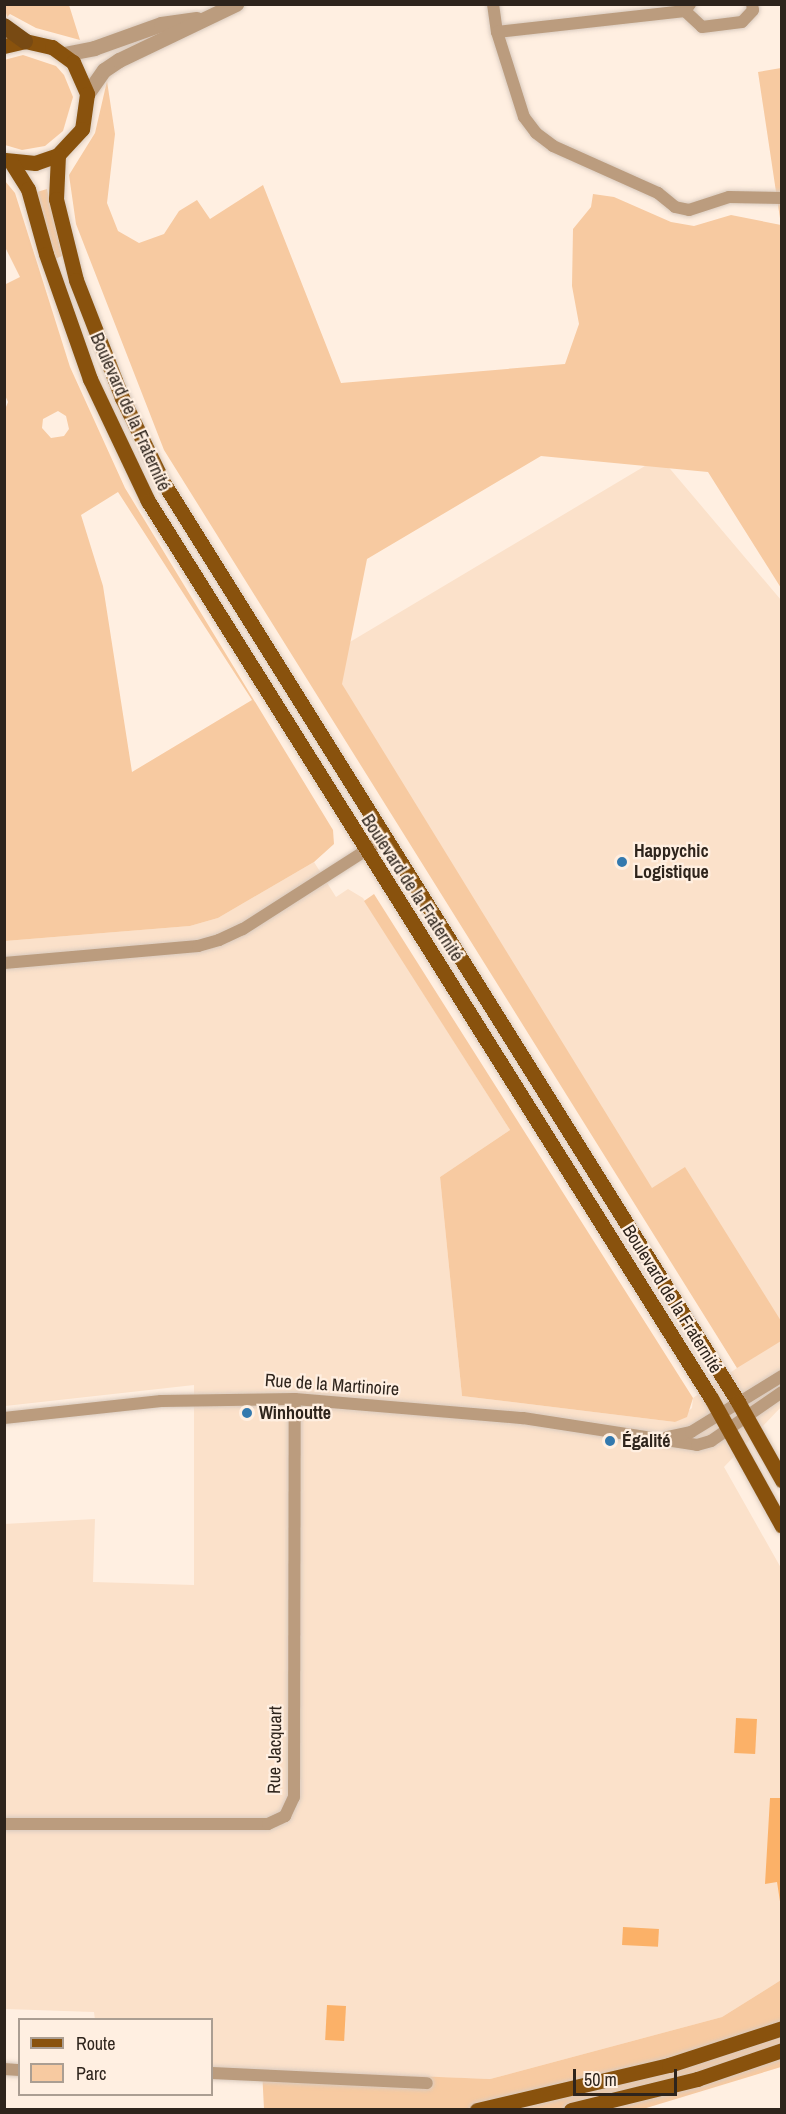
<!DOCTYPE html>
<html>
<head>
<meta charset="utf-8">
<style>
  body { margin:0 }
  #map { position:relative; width:786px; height:2114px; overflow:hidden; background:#ffefe1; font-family:"Archivo Narrow",sans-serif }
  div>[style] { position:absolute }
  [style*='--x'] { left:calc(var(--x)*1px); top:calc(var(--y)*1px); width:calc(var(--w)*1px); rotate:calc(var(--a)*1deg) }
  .built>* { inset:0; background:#fbe1ca }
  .green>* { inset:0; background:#f7caa1 }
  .water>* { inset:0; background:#fbb168; transform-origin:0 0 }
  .roads { filter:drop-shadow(0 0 2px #d9cabe) drop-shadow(0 0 2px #d9cabe) }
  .minor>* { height:12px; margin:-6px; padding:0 6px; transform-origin:6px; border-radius:6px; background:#bb9c7e }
  .tertiary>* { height:15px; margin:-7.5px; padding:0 7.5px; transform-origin:7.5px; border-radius:7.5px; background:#bb9c7e }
  .primary>* { height:15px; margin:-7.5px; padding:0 7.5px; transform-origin:7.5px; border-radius:7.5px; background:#89520d }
  .trunk>* { height:16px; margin:-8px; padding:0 8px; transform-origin:8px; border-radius:8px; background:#784a13 }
  .dots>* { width:16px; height:16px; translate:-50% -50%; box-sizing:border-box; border:3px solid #ffefe1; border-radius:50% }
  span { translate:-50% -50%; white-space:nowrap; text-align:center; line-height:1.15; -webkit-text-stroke:4.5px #ffefe1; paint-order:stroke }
  .street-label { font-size:18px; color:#2e241c }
  .poi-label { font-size:18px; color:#2e241c; font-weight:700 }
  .left { translate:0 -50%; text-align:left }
  .frame { position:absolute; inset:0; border:6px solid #2e241c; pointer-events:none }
  .legend { position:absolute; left:18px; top:2018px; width:195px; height:78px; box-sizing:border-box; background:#ffefe1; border:2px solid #ab9e92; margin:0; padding:8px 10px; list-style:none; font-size:18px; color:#2e241c }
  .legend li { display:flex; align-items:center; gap:12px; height:30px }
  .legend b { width:30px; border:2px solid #ab9e92 }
  .scale { position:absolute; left:573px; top:2069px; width:104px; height:27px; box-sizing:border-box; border:3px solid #2e241c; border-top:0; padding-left:8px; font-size:18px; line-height:21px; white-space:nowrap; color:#2e241c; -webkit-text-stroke:4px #ffefe1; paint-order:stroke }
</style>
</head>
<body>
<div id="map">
  <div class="built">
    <div style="clip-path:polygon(660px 457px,781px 600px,781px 1407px,724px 1467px,781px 1568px,781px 1980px,722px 2017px,490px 2079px,212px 2069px,212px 2020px,95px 2020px,94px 2012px,5px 2009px,4px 1524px,95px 1519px,93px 1582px,194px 1585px,194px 1385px,5px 1406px,5px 941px,190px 926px,218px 918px,314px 862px,336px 897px,348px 889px,363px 898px,510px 1130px,440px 1177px,462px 1396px,675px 1422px,692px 1408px,693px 1398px,737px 1368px,313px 664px)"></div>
  </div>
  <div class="green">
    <div style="clip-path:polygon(4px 5px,69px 5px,80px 40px,36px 28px,10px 14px,7px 17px)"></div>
    <div style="clip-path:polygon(23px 55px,56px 66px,64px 75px,73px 97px,63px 131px,45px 146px,22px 150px,5px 145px,4px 60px)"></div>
    <div style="clip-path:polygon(781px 68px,781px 588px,708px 472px,541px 456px,367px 559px,342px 684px,652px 1188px,685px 1167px,781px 1321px,781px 1341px,737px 1368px,164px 450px,76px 224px,69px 175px,95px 133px,107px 81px,115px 134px,107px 203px,118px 231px,139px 243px,164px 234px,179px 211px,197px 200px,210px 219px,263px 185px,341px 383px,565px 364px,579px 324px,572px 286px,573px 229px,591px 207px,593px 194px,614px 197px,671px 222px,694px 226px,731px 215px,781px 225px,758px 72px)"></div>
    <div style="clip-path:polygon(evenodd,5px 181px,15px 193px,70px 367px,125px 488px,333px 830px,334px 844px,314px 862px,218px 918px,190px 926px,5px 941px,4px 412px,8px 402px,4px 393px,4px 285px,20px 277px,5px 247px,5px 181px,58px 411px,66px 416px,69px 429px,64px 436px,51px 438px,42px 428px,43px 419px,58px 411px,5px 181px,118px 492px,252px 700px,132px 772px,103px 586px,81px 515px,118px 492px)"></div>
    <div style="clip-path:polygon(47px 189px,62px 256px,55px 259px,37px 192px)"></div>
    <div style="clip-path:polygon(374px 894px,693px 1398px,687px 1417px,675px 1422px,462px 1396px,440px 1177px,510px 1130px,364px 901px)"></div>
    <div style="clip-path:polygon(781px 1980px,781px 2067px,643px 2109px,264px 2109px,262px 2070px,490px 2079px,722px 2017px)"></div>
  </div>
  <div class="water">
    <div style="left:736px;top:1718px;width:21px;height:35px;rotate:3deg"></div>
    <div style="clip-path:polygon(770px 1798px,781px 1798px,781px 1908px,777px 1882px,765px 1884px)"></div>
    <div style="left:623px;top:1927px;width:36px;height:18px;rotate:3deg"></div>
    <div style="left:327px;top:2005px;width:19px;height:35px;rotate:3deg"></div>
  </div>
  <div class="roads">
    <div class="minor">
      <div style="--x:493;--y:4;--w:28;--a:82"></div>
      <div style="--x:497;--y:32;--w:89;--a:72.4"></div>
      <div style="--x:524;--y:117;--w:20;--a:53"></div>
      <div style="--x:536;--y:133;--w:21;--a:37"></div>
      <div style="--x:553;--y:146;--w:115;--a:24.1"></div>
      <div style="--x:658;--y:193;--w:22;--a:39"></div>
      <div style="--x:675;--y:207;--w:14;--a:12"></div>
      <div style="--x:689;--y:210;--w:42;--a:-18"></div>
      <div style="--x:729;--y:197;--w:53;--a:1.1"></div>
      <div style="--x:685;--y:11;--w:23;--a:43"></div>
      <div style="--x:702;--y:27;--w:40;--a:-7.1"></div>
      <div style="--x:742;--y:22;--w:16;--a:-47"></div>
      <div style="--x:753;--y:10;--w:6;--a:-99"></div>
      <div style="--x:497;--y:32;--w:189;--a:-6.4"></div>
      <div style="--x:685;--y:11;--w:9;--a:-54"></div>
      <div style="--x:4;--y:963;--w:195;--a:-5"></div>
      <div style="--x:198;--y:946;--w:22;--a:-16"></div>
      <div style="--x:219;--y:940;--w:26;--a:-25"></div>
      <div style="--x:243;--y:929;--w:167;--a:-32.6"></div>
      <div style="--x:4;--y:1418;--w:158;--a:-6.2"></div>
      <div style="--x:161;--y:1401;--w:134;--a:-0.9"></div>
      <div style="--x:295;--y:1399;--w:229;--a:4.8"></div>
      <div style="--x:523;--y:1418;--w:176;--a:8.8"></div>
      <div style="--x:697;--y:1445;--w:15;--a:-16"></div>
      <div style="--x:711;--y:1441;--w:86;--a:-34.6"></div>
      <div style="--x:667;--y:1437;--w:25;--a:-12"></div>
      <div style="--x:691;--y:1432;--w:107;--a:-31.6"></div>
      <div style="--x:4;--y:1824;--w:264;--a:0"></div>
      <div style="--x:268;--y:1824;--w:19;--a:-25"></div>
      <div style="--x:285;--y:1816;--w:21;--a:-65"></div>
      <div style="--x:294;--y:1797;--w:398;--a:-89.9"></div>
      <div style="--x:4;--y:2069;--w:16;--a:4"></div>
      <div style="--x:212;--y:2073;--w:215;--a:2.7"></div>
    </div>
    <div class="tertiary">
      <div style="--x:64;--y:54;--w:31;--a:-11"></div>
      <div style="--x:94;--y:48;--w:71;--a:-19.7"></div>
      <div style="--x:161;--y:24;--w:36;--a:-8"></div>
      <div style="--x:87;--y:94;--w:29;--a:-55"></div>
      <div style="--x:104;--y:70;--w:18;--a:-34"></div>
      <div style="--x:119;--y:60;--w:130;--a:-25.6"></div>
    </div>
    <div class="primary">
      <div style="--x:4;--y:46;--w:22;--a:-13"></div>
      <div style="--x:25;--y:41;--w:28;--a:13"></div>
      <div style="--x:52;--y:47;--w:26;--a:36"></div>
      <div style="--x:73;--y:62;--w:35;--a:66"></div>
      <div style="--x:87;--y:94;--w:35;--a:98"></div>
      <div style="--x:82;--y:129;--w:35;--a:133"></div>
      <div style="--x:58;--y:155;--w:24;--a:161"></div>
      <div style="--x:35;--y:163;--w:30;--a:-174"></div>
      <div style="--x:58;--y:155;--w:44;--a:92.6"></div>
      <div style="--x:56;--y:199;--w:83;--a:76.1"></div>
      <div style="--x:76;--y:280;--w:127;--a:68.7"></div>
      <div style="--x:122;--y:398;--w:93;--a:64"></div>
      <div style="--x:163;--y:482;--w:1085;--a:57.99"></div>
      <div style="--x:738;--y:1402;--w:90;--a:60.6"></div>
      <div style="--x:11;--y:162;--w:32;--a:58"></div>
      <div style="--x:28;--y:189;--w:67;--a:74.5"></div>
      <div style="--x:46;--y:254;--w:133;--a:70.6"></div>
      <div style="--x:90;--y:379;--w:135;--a:64.6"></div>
      <div style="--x:148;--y:501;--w:1059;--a:57.89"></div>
      <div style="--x:711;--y:1398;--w:146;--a:61"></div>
      <div style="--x:477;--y:2110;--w:197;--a:-13.2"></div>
      <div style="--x:669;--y:2065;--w:119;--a:-18.1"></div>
      <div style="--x:571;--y:2110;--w:130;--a:-13.8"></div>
      <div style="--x:697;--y:2079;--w:90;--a:-18.8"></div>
    </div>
    <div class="trunk">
      <div style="--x:4;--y:26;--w:26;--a:36"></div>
    </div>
  </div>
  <div class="dots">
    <div style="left:622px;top:862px;background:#3379ae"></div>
    <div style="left:247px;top:1413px;background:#3379ae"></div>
    <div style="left:610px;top:1441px;background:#3379ae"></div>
  </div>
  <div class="street-label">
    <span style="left:130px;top:412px;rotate:66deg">Boulevard de la Fraternité</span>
    <span style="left:412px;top:888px;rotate:57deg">Boulevard de la Fraternité</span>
    <span style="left:672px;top:1299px;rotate:58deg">Boulevard de la Fraternité</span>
    <span style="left:332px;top:1385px;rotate:4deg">Rue de la Martinoire</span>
    <span style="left:275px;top:1750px;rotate:-89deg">Rue Jacquart</span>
  </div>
  <div class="poi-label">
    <span class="left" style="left:634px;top:862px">Happychic<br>Logistique</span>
    <span class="left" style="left:259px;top:1413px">Winhoutte</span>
    <span class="left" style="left:622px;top:1441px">Égalité</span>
  </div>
  <div class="frame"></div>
  <ul class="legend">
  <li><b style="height:8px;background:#89520d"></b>Route</li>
  <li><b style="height:16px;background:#f7caa1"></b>Parc</li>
  </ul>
  <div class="scale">50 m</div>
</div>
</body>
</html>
